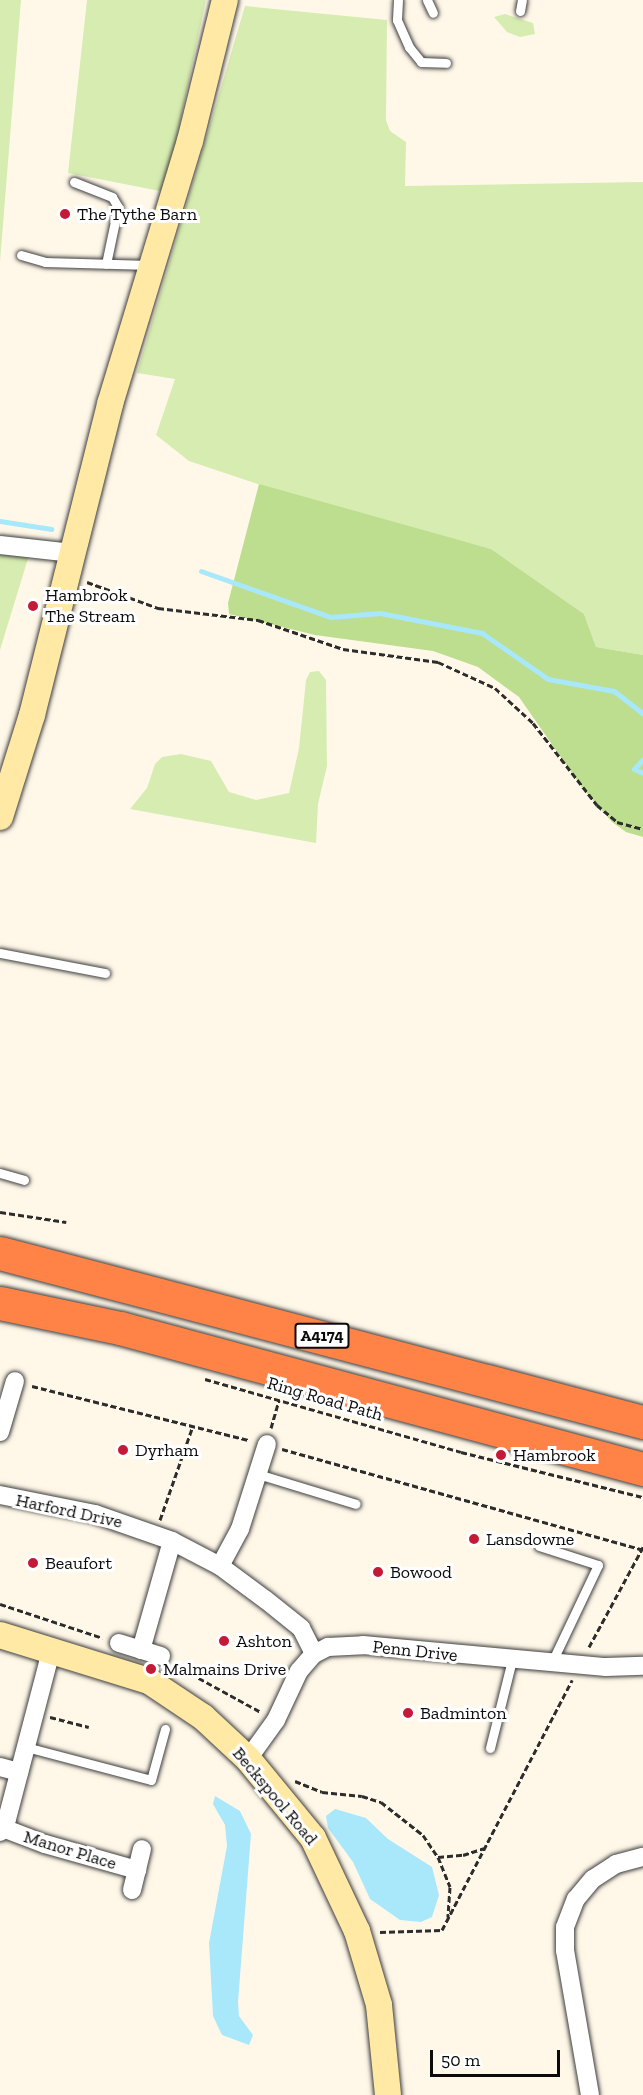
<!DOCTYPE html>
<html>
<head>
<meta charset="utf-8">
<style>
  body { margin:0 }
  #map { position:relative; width:643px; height:2095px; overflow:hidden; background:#fff8e9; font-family:"Zilla Slab",serif }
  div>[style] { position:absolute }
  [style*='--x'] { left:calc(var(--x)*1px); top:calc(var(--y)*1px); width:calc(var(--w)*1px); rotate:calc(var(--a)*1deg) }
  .green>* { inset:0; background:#d7ecb0 }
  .forest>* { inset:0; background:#bcde8e }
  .water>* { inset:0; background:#a9e7fb }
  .stream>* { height:5px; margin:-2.5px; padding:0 2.5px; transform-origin:2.5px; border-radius:2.5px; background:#a9e7fb }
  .path>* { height:3px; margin-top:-1.5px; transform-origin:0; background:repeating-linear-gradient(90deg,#2d2d2d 0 6px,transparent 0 9px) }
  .roads { filter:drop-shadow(0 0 2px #3e3e3e) drop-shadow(0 0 2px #3e3e3e) }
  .lane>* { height:9px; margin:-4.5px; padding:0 4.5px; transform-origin:4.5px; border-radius:4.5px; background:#fff }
  .street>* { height:18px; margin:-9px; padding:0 9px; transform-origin:9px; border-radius:9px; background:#fff }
  .secondary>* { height:26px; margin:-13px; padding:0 13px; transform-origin:13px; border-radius:13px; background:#ffe9a4 }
  .highway>* { height:33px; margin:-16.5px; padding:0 16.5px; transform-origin:16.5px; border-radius:16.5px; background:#ff8347 }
  .dots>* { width:16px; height:16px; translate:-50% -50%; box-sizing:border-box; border:3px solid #fff; border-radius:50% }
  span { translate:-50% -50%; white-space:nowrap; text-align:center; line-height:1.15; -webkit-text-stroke:6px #fff; paint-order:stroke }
  .shield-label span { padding:2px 4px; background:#fff; border:2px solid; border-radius:4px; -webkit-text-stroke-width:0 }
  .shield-label { font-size:16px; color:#0b0b0b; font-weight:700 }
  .poi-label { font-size:18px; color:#0b0b0b }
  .left { translate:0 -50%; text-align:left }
  .street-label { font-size:18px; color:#0b0b0b }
  .scale { position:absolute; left:430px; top:2050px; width:130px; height:27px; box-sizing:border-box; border:3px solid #0b0b0b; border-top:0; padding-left:8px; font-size:18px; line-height:21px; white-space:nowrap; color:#0b0b0b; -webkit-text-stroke:4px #fff; paint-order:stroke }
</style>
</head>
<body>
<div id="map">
  <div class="green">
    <div style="clip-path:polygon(0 0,21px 0,0 262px)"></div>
    <div style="clip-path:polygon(87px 0,206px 0,165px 192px,68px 173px)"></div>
    <div style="clip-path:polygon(245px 6px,387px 20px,386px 120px,390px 131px,406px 142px,405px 186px,643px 182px,643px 655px,596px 647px,584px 614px,491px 549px,299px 498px,189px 461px,156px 435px,175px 379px,137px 373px)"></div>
    <div style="clip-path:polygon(505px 14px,533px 23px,535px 34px,520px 37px,507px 32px,494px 17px)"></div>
    <div style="clip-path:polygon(0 549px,30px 552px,0 650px)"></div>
    <div style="clip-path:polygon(319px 671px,326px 680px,327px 766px,318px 804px,316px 843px,130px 809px,147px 788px,155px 764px,162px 757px,181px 754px,211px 761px,229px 792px,256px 800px,289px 793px,299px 748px,306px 680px,310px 672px)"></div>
  </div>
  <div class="forest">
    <div style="clip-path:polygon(259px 484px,491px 549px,584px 614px,596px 647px,643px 655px,643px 837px,626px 832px,612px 822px,583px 789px,519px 697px,478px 667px,433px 651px,315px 635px,229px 614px,228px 603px)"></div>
  </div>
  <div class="water">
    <div style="clip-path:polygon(215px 1796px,240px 1811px,251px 1834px,238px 2002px,239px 2016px,253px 2035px,249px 2045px,222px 2035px,213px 2016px,209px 1943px,227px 1846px,225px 1825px,213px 1804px)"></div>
    <div style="clip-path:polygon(335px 1809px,366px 1818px,388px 1839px,432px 1867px,439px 1895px,432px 1917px,421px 1922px,400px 1920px,370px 1899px,353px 1862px,328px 1828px,326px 1816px)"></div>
  </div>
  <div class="stream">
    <div style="--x:0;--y:521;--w:52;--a:8.9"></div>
    <div style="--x:201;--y:571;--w:137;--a:19.6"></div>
    <div style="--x:330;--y:617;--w:50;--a:-4.6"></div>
    <div style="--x:380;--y:613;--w:104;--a:11.1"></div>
    <div style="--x:482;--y:633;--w:80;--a:34.9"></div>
    <div style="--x:548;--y:679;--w:67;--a:10.3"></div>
    <div style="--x:614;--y:691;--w:37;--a:38"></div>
    <div style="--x:643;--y:759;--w:13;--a:132"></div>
    <div style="--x:634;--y:769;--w:10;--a:24"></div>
  </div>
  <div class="path">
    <div style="--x:87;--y:582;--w:76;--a:20.1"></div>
    <div style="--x:158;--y:608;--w:101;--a:6.8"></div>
    <div style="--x:258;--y:620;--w:90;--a:18.8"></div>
    <div style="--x:343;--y:649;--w:96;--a:7.8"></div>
    <div style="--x:438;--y:662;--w:63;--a:24.5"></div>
    <div style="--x:495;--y:688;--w:52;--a:42.6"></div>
    <div style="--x:533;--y:723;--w:104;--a:52"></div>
    <div style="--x:597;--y:805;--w:26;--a:40"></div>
    <div style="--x:617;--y:822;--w:27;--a:15"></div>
    <div style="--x:0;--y:1212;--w:67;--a:8.6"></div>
    <div style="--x:205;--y:1379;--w:266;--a:15.9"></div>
    <div style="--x:461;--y:1452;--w:187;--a:13.9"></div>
    <div style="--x:32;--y:1386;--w:224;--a:14"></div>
    <div style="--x:271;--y:1428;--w:29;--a:-74"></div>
    <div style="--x:282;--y:1449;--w:373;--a:15.6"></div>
    <div style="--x:160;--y:1520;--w:100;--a:-70.7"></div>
    <div style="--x:0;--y:1604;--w:108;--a:18.3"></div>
    <div style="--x:589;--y:1647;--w:114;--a:-61.6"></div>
    <div style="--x:175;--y:1665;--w:98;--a:28.7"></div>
    <div style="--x:50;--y:1717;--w:40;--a:14.4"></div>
    <div style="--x:295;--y:1781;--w:29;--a:22"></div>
    <div style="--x:322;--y:1792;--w:40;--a:5.7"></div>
    <div style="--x:362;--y:1796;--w:20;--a:18"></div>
    <div style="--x:381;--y:1802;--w:53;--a:38.2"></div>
    <div style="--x:423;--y:1835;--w:27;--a:56"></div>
    <div style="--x:438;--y:1857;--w:25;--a:-5"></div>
    <div style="--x:463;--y:1855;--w:22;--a:-18"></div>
    <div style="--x:438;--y:1857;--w:32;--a:68"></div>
    <div style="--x:450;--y:1887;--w:30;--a:94"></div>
    <div style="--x:380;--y:1932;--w:62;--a:-1.8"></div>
    <div style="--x:442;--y:1930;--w:282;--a:-62.5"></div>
  </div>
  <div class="roads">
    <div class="lane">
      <div style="--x:398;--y:0;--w:20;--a:93"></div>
      <div style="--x:397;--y:20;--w:30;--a:66"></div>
      <div style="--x:409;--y:47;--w:19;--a:51"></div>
      <div style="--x:421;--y:62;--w:25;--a:2"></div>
      <div style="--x:427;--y:0;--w:14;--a:65"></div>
      <div style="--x:520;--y:11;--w:11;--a:-80"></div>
      <div style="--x:74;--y:182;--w:41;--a:21.5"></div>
      <div style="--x:112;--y:197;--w:12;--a:59"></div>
      <div style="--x:118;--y:207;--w:58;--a:101.9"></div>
      <div style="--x:21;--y:255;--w:25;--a:16"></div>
      <div style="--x:45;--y:262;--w:105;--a:1.6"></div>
      <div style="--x:0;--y:953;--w:107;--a:10.8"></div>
      <div style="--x:0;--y:1173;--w:25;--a:16"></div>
      <div style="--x:258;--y:1474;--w:102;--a:17"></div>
      <div style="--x:539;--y:1546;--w:62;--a:17.9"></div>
      <div style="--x:598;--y:1565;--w:107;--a:115.4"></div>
      <div style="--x:26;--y:1747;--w:129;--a:14.8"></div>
      <div style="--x:151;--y:1780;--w:53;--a:-74.6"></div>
      <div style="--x:490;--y:1748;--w:91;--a:-76"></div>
    </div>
    <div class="street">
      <div style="--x:0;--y:545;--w:73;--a:6.3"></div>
      <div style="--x:0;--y:1432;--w:53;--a:-73.6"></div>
      <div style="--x:0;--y:1495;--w:97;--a:11.3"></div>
      <div style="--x:95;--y:1514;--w:82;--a:19.3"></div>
      <div style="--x:172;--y:1541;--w:54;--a:27.5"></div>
      <div style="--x:220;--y:1566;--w:57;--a:36.5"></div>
      <div style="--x:266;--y:1600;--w:45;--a:38.7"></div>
      <div style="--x:301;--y:1628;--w:29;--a:63"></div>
      <div style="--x:220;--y:1566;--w:42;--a:-61.6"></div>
      <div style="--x:240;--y:1529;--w:89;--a:-72.4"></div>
      <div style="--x:119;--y:1643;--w:44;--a:17.2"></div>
      <div style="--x:141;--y:1650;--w:113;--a:-74.1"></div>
      <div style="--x:248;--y:1759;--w:48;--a:-54.3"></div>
      <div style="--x:276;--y:1720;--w:54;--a:-64.9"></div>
      <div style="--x:299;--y:1671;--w:23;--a:-49"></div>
      <div style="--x:314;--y:1654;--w:16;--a:-27"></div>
      <div style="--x:328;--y:1647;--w:35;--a:-3"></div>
      <div style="--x:363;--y:1645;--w:244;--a:5.2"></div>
      <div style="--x:606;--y:1667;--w:37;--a:-2"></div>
      <div style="--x:0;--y:1767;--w:20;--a:15"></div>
      <div style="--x:3;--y:1828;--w:45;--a:20.9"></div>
      <div style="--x:45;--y:1844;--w:96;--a:15.8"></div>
      <div style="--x:0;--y:1832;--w:15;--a:-62"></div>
      <div style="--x:7;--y:1819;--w:174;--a:-75.3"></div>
      <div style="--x:132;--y:1890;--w:42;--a:-76.3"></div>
      <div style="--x:590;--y:2095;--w:146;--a:-99.8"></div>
      <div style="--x:565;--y:1951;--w:24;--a:-90"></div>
      <div style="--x:565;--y:1927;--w:30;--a:-69"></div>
      <div style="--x:576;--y:1899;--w:26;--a:-50"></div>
      <div style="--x:593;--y:1879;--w:27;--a:-33"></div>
      <div style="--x:616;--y:1864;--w:28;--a:-15"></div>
    </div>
    <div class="secondary">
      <div style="--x:0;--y:817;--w:107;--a:-72.6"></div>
      <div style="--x:32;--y:715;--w:321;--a:-75.9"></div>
      <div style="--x:110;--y:404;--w:275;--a:-73.1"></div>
      <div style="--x:190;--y:141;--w:145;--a:-76.1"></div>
      <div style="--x:0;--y:1635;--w:156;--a:17.2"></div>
      <div style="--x:149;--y:1681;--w:65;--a:33.7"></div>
      <div style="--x:203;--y:1717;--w:62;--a:43"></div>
      <div style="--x:248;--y:1759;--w:102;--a:50.6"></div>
      <div style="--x:313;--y:1838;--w:103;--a:64.7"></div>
      <div style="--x:357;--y:1931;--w:77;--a:73.4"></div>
      <div style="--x:379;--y:2005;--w:90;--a:84.3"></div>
    </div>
    <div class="highway">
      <div style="--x:0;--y:1253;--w:665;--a:14.73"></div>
      <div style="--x:0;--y:1303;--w:123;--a:11.8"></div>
      <div style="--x:120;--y:1328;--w:542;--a:15.09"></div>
    </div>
  </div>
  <div class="dots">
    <div style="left:65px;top:214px;background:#c41937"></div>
    <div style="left:33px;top:606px;background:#c41937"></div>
    <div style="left:123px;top:1450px;background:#c41937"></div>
    <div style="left:501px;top:1455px;background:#c41937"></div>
    <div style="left:474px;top:1539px;background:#c41937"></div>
    <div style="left:33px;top:1563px;background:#c41937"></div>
    <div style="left:378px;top:1572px;background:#c41937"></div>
    <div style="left:224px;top:1641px;background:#c41937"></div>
    <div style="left:151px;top:1669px;background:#c41937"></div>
    <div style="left:408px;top:1713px;background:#c41937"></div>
  </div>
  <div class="shield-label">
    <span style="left:322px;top:1336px">A4174</span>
  </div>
  <div class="poi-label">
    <span class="left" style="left:77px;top:214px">The Tythe Barn</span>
    <span class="left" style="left:45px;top:606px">Hambrook<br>The Stream</span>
    <span class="left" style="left:135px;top:1450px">Dyrham</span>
    <span class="left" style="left:513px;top:1455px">Hambrook</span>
    <span class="left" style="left:486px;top:1539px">Lansdowne</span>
    <span class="left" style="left:45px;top:1563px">Beaufort</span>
    <span class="left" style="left:390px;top:1572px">Bowood</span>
    <span class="left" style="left:236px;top:1641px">Ashton</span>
    <span class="left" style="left:163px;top:1669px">Malmains Drive</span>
    <span class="left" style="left:420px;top:1713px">Badminton</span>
  </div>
  <div class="street-label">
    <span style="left:325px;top:1399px;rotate:16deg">Ring Road Path</span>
    <span style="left:69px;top:1511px;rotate:12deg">Harford Drive</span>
    <span style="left:415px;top:1651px;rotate:6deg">Penn Drive</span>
    <span style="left:275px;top:1796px;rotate:50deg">Beckspool Road</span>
    <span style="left:70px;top:1850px;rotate:17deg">Manor Place</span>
  </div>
  <div class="scale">50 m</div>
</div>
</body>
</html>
